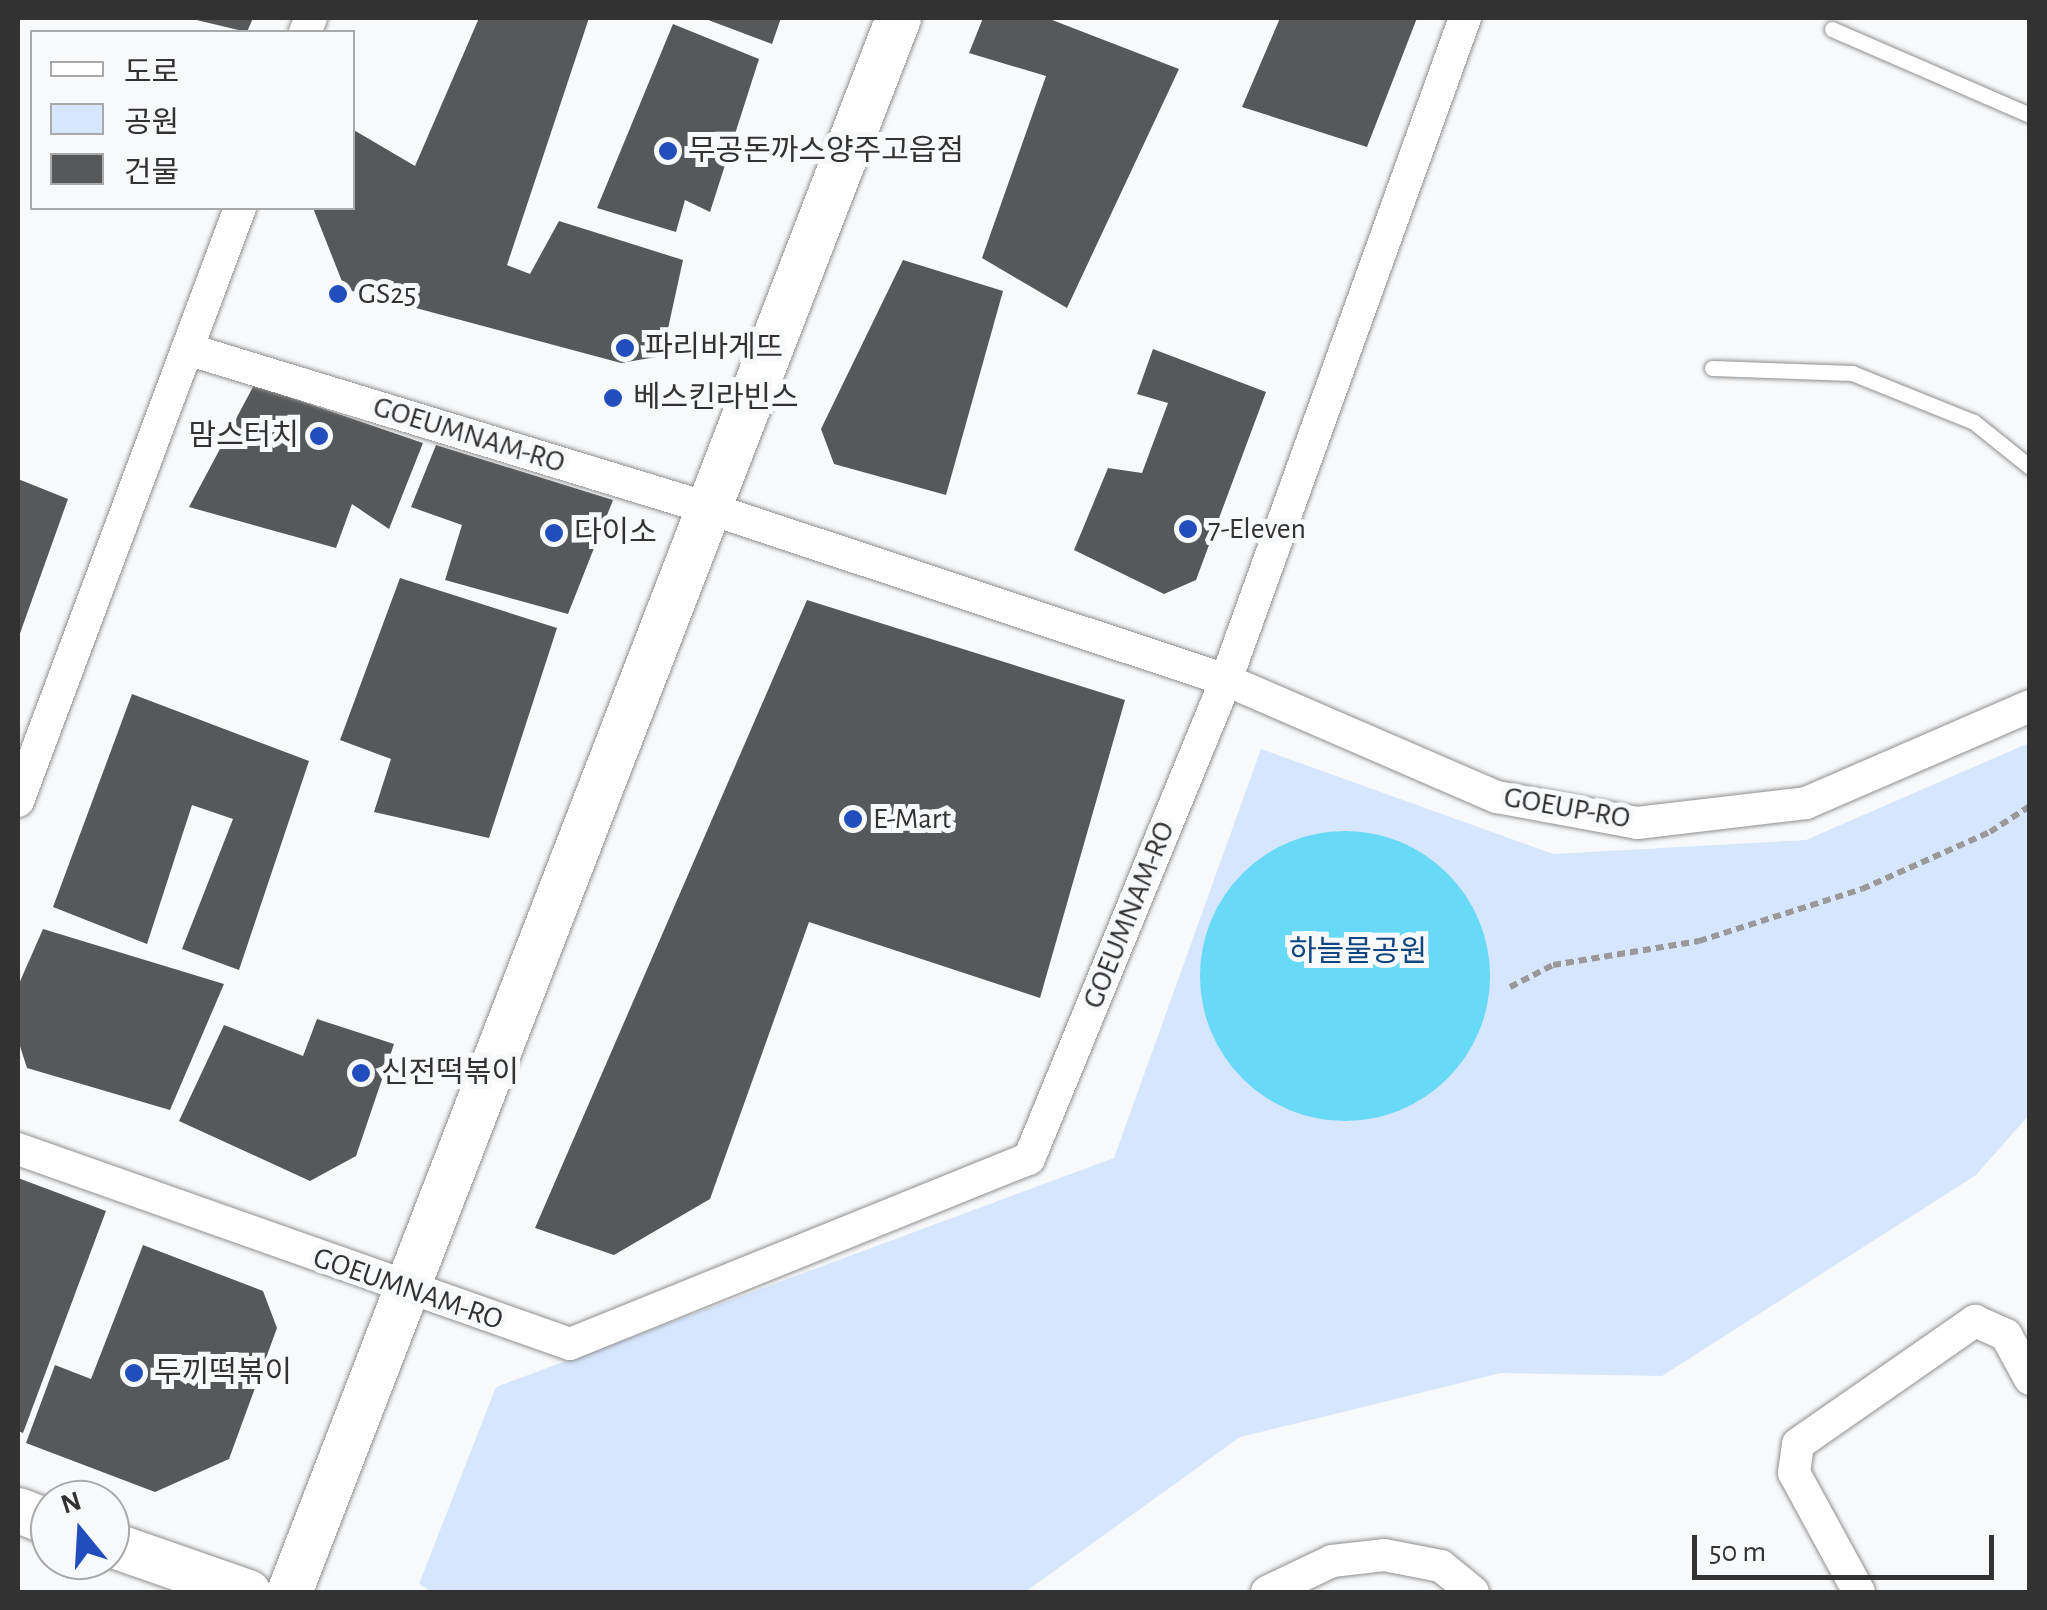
<!DOCTYPE html>
<html>
<head>
<meta charset="utf-8">
<style>
  body { margin:0 }
  #map { position:relative; width:2047px; height:1610px; overflow:hidden; background:#f8f9fa; font-family:"Alegreya Sans","Noto Sans KR",sans-serif }
  div>[style] { position:absolute }
  [style*='--x'] { left:calc(var(--x)*1px); top:calc(var(--y)*1px); width:calc(var(--w)*1px); rotate:calc(var(--a)*1deg) }
  .green>* { inset:0; background:#d6e6fc }
  .water>* { inset:0; background:#68d9f6 }
  .round { border-radius:50% }
  .building>* { inset:0; background:#575859 }
  .path>* { height:6px; margin-top:-3px; transform-origin:0; background:repeating-linear-gradient(90deg,#99999a 0 8px,transparent 0 13px) }
  .roads { filter:drop-shadow(0 0 2px #8f8f90) drop-shadow(0 0 2px #8f8f90) }
  .lane>* { height:15px; margin:-7.5px; padding:0 7.5px; transform-origin:7.5px; border-radius:7.5px; background:#fff }
  .street>* { height:32px; margin:-16px; padding:0 16px; transform-origin:16px; border-radius:16px; background:#fff }
  .secondary>* { height:45px; margin:-22.5px; padding:0 22.5px; transform-origin:22.5px; border-radius:22.5px; background:#fff }
  .dots>* { width:28px; height:28px; translate:-50% -50%; box-sizing:border-box; border:5px solid #f8f9fa; border-radius:50% }
  span { translate:-50% -50%; white-space:nowrap; text-align:center; line-height:1.15; -webkit-text-stroke:10px #f8f9fa; paint-order:stroke }
  .poi-label { font-size:30px; color:#323233 }
  .left { translate:0 -50%; text-align:left }
  .right { translate:-100% -50%; text-align:right }
  .street-label { font-size:30px; color:#323233 }
  .park-label { font-size:30px; color:#114580 }
  .frame { position:absolute; inset:0; border:20px solid #323233; pointer-events:none }
  .legend { position:absolute; left:30px; top:30px; width:325px; height:180px; box-sizing:border-box; background:#f8f9fa; border:2px solid #a9a9aa; margin:0; padding:12px 18px; list-style:none; font-size:30px; color:#323233 }
  .legend li { display:flex; align-items:center; gap:20px; height:50px }
  .legend b { width:50px; border:2px solid #a9a9aa }
  .north { position:absolute; left:30px; top:1480px; width:100px; height:100px; box-sizing:border-box; background:#f8f9fa; border:2px solid #a9a9aa; border-radius:50%; rotate:342deg; font-size:28px; font-weight:700; line-height:40px; text-align:center; color:#323233 }
  .north::after { content:''; display:block; margin:auto; width:35px; height:45px; background:#214ebc; clip-path:polygon(50% 0,100% 100%,50% 72%,0 100%) }
  .scale { position:absolute; left:1692px; top:1535px; width:302px; height:45px; box-sizing:border-box; border:5px solid #323233; border-top:0; padding-left:12px; font-size:30px; line-height:35px; white-space:nowrap; color:#323233; -webkit-text-stroke:8px #f8f9fa; paint-order:stroke }
</style>
</head>
<body>
<div id="map">
  <div class="green">
    <div style="clip-path:polygon(2029px 743px,2029px 1115px,1976px 1175px,1662px 1376px,1501px 1373px,1240px 1437px,1025px 1592px,433px 1592px,419px 1584px,496px 1387px,1114px 1158px,1261px 749px,1553px 854px,1806px 840px)"></div>
  </div>
  <div class="water">
    <div class="round" style="left:1200px;top:831px;width:290px;height:290px"></div>
  </div>
  <div class="building">
    <div style="clip-path:polygon(188px 18px,253px 18px,247px 32px)"></div>
    <div style="clip-path:polygon(479px 18px,589px 18px,507px 265px,530px 274px,559px 221px,683px 260px,662px 356px,621px 363px,345px 289px,313px 208px,352px 208px,352px 129px,415px 166px)"></div>
    <div style="clip-path:polygon(703px 18px,781px 18px,772px 44px)"></div>
    <div style="clip-path:polygon(983px 18px,1047px 18px,1179px 69px,1067px 308px,982px 258px,1046px 76px,969px 53px)"></div>
    <div style="clip-path:polygon(1280px 18px,1417px 18px,1367px 147px,1242px 107px)"></div>
    <div style="clip-path:polygon(673px 24px,759px 59px,710px 212px,685px 200px,676px 232px,597px 208px)"></div>
    <div style="clip-path:polygon(903px 260px,1003px 291px,946px 495px,834px 464px,821px 429px)"></div>
    <div style="clip-path:polygon(1153px 349px,1266px 392px,1196px 580px,1164px 594px,1074px 550px,1108px 468px,1142px 473px,1168px 403px,1137px 394px)"></div>
    <div style="clip-path:polygon(254px 385px,423px 443px,389px 529px,352px 504px,336px 548px,189px 507px)"></div>
    <div style="clip-path:polygon(436px 445px,613px 500px,568px 614px,445px 580px,462px 525px,411px 507px)"></div>
    <div style="clip-path:polygon(18px 479px,68px 499px,18px 639px)"></div>
    <div style="clip-path:polygon(400px 578px,557px 628px,489px 838px,374px 812px,391px 759px,340px 740px)"></div>
    <div style="clip-path:polygon(807px 600px,1125px 700px,1040px 998px,809px 922px,710px 1199px,614px 1255px,535px 1228px)"></div>
    <div style="clip-path:polygon(132px 694px,309px 761px,239px 970px,182px 949px,233px 819px,192px 805px,147px 944px,53px 907px)"></div>
    <div style="clip-path:polygon(43px 929px,224px 984px,170px 1110px,27px 1068px,18px 1040px,18px 986px)"></div>
    <div style="clip-path:polygon(317px 1019px,394px 1044px,356px 1156px,310px 1181px,179px 1121px,224px 1025px,303px 1056px)"></div>
    <div style="clip-path:polygon(18px 1178px,106px 1211px,23px 1433px,18px 1431px)"></div>
    <div style="clip-path:polygon(143px 1245px,263px 1291px,277px 1328px,229px 1459px,155px 1492px,26px 1443px,55px 1365px,91px 1379px)"></div>
  </div>
  <div class="path">
    <div style="--x:1510;--y:987;--w:48;--a:-27.1"></div>
    <div style="--x:1553;--y:965;--w:148;--a:-9.3"></div>
    <div style="--x:1699;--y:941;--w:171;--a:-17.7"></div>
    <div style="--x:1862;--y:889;--w:140;--a:-24"></div>
    <div style="--x:1990;--y:832;--w:48;--a:-33"></div>
  </div>
  <div class="roads">
    <div class="lane">
      <div style="--x:1832;--y:29;--w:216;--a:23.5"></div>
      <div style="--x:1712;--y:368;--w:140;--a:2"></div>
      <div style="--x:1852;--y:373;--w:131;--a:21.9"></div>
      <div style="--x:1974;--y:422;--w:72;--a:38.8"></div>
    </div>
    <div class="street">
      <div style="--x:305;--y:32;--w:15;--a:-67"></div>
      <div style="--x:187;--y:349;--w:548;--a:16.98"></div>
      <div style="--x:711;--y:509;--w:543;--a:18.37"></div>
      <div style="--x:1226;--y:680;--w:295;--a:23.4"></div>
      <div style="--x:1497;--y:797;--w:142;--a:10.5"></div>
      <div style="--x:1637;--y:823;--w:170;--a:-6.7"></div>
      <div style="--x:1806;--y:803;--w:244;--a:-23.4"></div>
      <div style="--x:18;--y:801;--w:633;--a:-69.48"></div>
      <div style="--x:18;--y:1149;--w:585;--a:19.46"></div>
      <div style="--x:570;--y:1344;--w:495;--a:-22"></div>
      <div style="--x:1029;--y:1159;--w:518;--a:-67.64"></div>
      <div style="--x:1226;--y:680;--w:704;--a:-70.15"></div>
      <div style="--x:1267;--y:1592;--w:72;--a:-25.5"></div>
      <div style="--x:1332;--y:1561;--w:52;--a:-6.6"></div>
      <div style="--x:1384;--y:1555;--w:58;--a:10.9"></div>
      <div style="--x:1441;--y:1566;--w:41;--a:39.1"></div>
      <div style="--x:1859;--y:1592;--w:136;--a:-118.6"></div>
      <div style="--x:1794;--y:1473;--w:29;--a:-82"></div>
      <div style="--x:1798;--y:1444;--w:216;--a:-34.8"></div>
      <div style="--x:1975;--y:1321;--w:34;--a:24"></div>
      <div style="--x:2006;--y:1335;--w:50;--a:61.4"></div>
    </div>
    <div class="secondary">
      <div style="--x:18;--y:1510;--w:34;--a:21"></div>
      <div style="--x:110;--y:1544;--w:146;--a:19.2"></div>
      <div style="--x:289;--y:1592;--w:1688;--a:-68.85"></div>
    </div>
  </div>
  <div class="dots">
    <div style="left:668px;top:151px;background:#214ebc"></div>
    <div style="left:338px;top:294px;background:#214ebc"></div>
    <div style="left:625px;top:348px;background:#214ebc"></div>
    <div style="left:613px;top:398px;background:#214ebc"></div>
    <div style="left:319px;top:436px;background:#214ebc"></div>
    <div style="left:1188px;top:529px;background:#214ebc"></div>
    <div style="left:554px;top:533px;background:#214ebc"></div>
    <div style="left:853px;top:819px;background:#214ebc"></div>
    <div style="left:361px;top:1073px;background:#214ebc"></div>
    <div style="left:134px;top:1373px;background:#214ebc"></div>
  </div>
  <div class="poi-label">
    <span class="left" style="left:688px;top:151px">무공돈까스양주고읍점</span>
    <span class="left" style="left:358px;top:294px">GS25</span>
    <span class="left" style="left:645px;top:348px">파리바게뜨</span>
    <span class="left" style="left:633px;top:398px">베스킨라빈스</span>
    <span class="right" style="left:299px;top:436px">맘스터치</span>
    <span class="left" style="left:1208px;top:529px">7-Eleven</span>
    <span class="left" style="left:574px;top:533px">다이소</span>
    <span class="left" style="left:873px;top:819px">E-Mart</span>
    <span class="left" style="left:381px;top:1073px">신전떡볶이</span>
    <span class="left" style="left:154px;top:1373px">두끼떡볶이</span>
  </div>
  <div class="street-label">
    <span style="left:469px;top:435px;rotate:17deg">GOEUMNAM-RO</span>
    <span style="left:1567px;top:808px;rotate:10deg">GOEUP-RO</span>
    <span style="left:1129px;top:915px;rotate:-68deg">GOEUMNAM-RO</span>
    <span style="left:408px;top:1289px;rotate:19deg">GOEUMNAM-RO</span>
  </div>
  <div class="park-label">
    <span style="left:1358px;top:952px">하늘물공원</span>
  </div>
  <div class="frame"></div>
  <ul class="legend">
  <li><b style="height:12px;background:#fff"></b>도로</li>
  <li><b style="height:28px;background:#d6e6fc"></b>공원</li>
  <li><b style="height:28px;background:#575859"></b>건물</li>
  </ul>
  <div class="north">N</div>
  <div class="scale">50 m</div>
</div>
</body>
</html>
